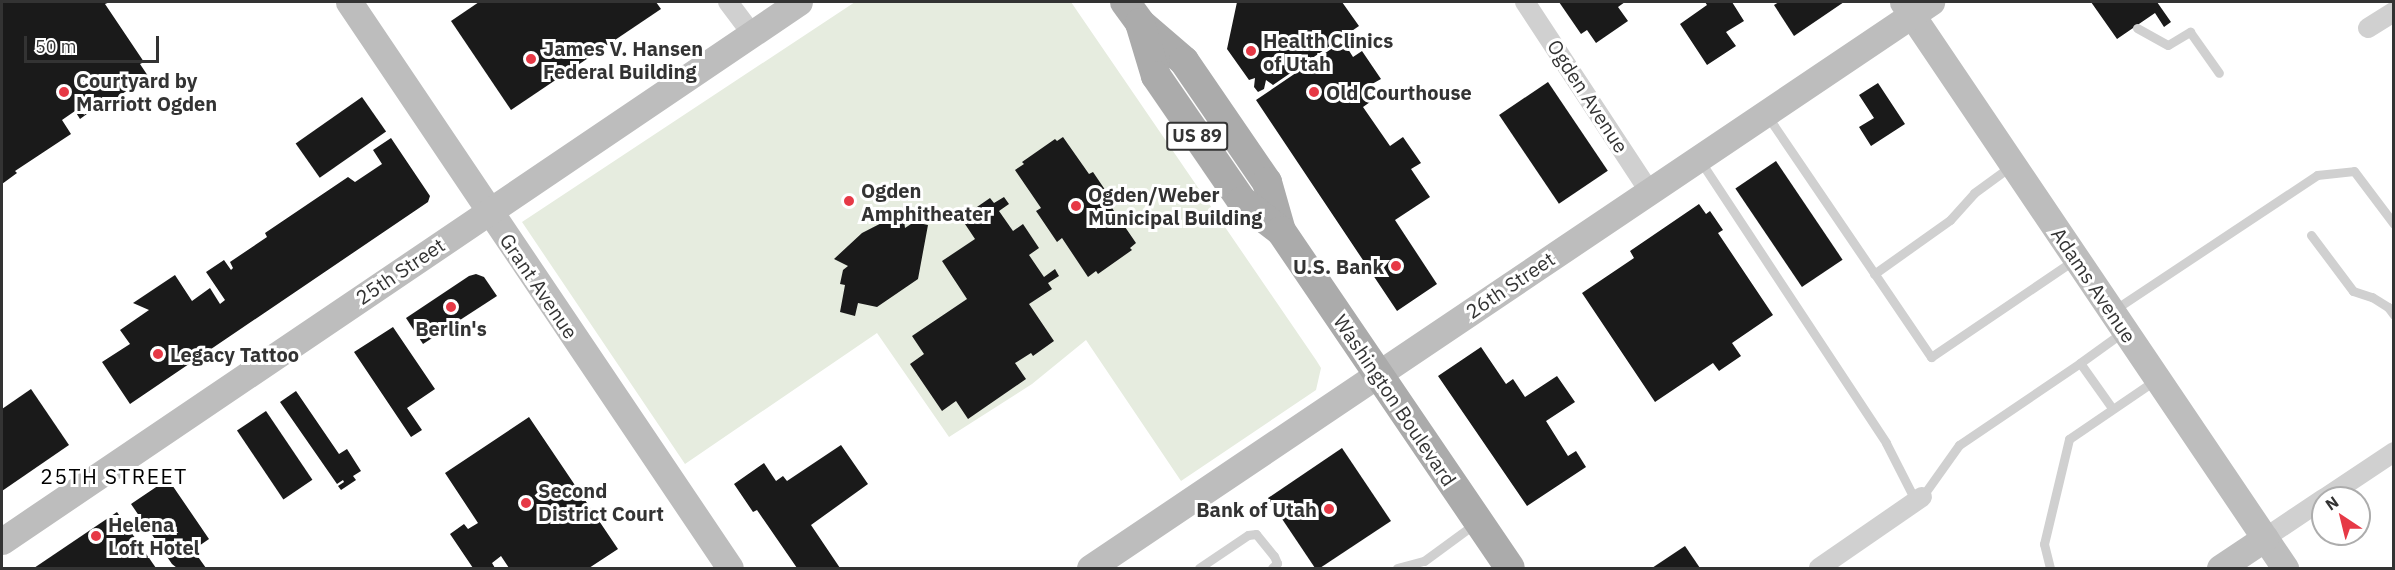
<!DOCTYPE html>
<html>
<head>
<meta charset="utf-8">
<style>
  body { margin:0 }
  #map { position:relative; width:2395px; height:570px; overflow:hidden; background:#fff; font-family:"IBM Plex Sans",sans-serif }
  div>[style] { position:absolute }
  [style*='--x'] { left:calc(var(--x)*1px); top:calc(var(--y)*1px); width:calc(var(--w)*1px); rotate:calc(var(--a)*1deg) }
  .green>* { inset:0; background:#e6ecdf }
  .building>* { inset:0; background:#1a1a1a; transform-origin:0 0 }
  .lane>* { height:9px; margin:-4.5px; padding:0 4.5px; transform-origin:4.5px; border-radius:4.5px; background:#d0d0d0 }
  .street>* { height:20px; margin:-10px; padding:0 10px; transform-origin:10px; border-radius:10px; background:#d0d0d0 }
  .secondary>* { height:27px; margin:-13.5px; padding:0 13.5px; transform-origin:13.5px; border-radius:13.5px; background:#bdbdbd }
  .primary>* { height:30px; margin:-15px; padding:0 15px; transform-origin:15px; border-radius:15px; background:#ababab }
  .dots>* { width:16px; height:16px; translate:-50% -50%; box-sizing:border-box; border:3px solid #fff; border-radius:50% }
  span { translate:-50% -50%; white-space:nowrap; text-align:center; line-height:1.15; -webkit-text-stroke:6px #fff; paint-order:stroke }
  .shield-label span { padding:2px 4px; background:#fff; border:2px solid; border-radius:4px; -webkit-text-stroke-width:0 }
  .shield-label { font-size:18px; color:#333; font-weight:700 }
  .poi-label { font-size:20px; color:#333; font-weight:700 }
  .left { translate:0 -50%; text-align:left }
  .right { translate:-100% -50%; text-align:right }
  .street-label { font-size:20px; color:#333 }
  .neighbourhood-label { font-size:21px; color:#000; letter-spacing:1.5px }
  .frame { position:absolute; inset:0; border:3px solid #333; pointer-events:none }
  .north { position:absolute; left:2311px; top:486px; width:60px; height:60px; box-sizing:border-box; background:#fff; border:2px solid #adadad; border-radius:50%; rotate:325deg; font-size:16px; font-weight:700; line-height:24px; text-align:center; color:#333 }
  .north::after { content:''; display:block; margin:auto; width:21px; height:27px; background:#e63946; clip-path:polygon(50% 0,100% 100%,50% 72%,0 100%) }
  .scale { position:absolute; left:24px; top:36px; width:135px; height:27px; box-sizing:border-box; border:3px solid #333; border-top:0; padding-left:8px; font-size:18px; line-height:21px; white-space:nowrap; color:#333; -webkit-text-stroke:4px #fff; paint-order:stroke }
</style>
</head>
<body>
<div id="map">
  <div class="green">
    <div style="clip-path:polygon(855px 2px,1071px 2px,1316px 360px,1321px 368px,1316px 390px,1181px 481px,1086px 340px,1032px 384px,949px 437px,877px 333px,685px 464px,522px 222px)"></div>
  </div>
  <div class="building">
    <div style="clip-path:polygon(2px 2px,110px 2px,105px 4px,144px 62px,140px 64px,148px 76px,96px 112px,92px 107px,89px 109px,91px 111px,80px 119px,75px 111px,62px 120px,71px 134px,15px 171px,17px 173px,2px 184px)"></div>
    <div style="clip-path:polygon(479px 2px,656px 2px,661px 9px,511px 110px,451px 21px)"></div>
    <div style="clip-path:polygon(1237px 2px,1342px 2px,1359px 26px,1273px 85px,1266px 80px,1264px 89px,1258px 92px,1254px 87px,1255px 78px,1249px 80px,1227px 49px)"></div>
    <div style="clip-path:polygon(1559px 2px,1625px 2px,1618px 7px,1628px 21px,1596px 43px,1587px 30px,1581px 34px)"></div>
    <div style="clip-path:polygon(1705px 2px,1732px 2px,1744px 21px,1726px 32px,1736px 46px,1707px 65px,1680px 24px,1707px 5px)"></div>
    <div style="clip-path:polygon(1779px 2px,1844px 2px,1794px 36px,1774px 5px)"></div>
    <div style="clip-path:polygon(2091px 2px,2157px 2px,2171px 22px,2164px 27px,2155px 13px,2117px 39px)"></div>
    <div style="clip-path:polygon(1343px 41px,1353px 57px,1362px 51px,1381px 79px,1372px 84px,1380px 95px,1363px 107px,1390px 146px,1403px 137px,1421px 163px,1411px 169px,1430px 197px,1395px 220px,1437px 284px,1397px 311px,1256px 100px)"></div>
    <div style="left:1548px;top:82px;width:107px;height:59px;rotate:56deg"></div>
    <div style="clip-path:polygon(1878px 83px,1905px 124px,1871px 146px,1859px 127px,1874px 118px,1859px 95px)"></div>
    <div style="left:362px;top:97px;width:42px;height:81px;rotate:55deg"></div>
    <div style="clip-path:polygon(1063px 137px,1089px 174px,1093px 172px,1114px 203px,1110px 205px,1136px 243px,1130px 248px,1132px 250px,1098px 274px,1096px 271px,1088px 277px,1062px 238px,1057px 242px,1036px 211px,1041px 208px,1015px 170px,1024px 164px,1022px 162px,1055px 139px,1057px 141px)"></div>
    <div style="clip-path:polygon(391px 138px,430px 196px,428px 202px,130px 404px,102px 362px,130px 344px,120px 330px,149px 310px,133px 303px,175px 275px,192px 301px,210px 288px,220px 304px,225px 300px,206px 272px,224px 260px,231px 270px,233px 268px,230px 262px,267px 237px,265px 233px,348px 177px,355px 182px,382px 164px,373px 150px)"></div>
    <div style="left:1776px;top:161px;width:119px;height:49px;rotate:56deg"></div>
    <div style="clip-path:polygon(1004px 197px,1009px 204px,999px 211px,1013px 231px,1023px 224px,1039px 248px,1029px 255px,1044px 277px,1055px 269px,1059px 276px,1048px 283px,1052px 289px,1029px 304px,1054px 341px,1033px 356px,1031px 353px,1015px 363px,1026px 379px,968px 419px,956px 401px,942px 411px,910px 364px,924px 354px,912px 336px,967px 299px,942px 261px,975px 239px,961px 218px,990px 198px,994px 203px)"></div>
    <div style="clip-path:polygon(1699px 204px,1706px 214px,1710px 211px,1723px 230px,1718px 233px,1773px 315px,1732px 343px,1741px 356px,1719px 371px,1713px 363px,1655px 402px,1582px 293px,1634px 258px,1630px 251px)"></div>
    <div style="clip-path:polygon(903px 212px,905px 228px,914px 222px,928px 225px,918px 279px,877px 307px,858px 303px,855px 316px,840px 312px,845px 285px,840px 284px,843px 270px,848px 266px,834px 259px,862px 233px)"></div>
    <div style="clip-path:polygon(476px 274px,484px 277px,497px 296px,423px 344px,406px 318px,469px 276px)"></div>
    <div style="clip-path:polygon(393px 327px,435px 389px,407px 408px,422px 430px,411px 437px,354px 352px)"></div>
    <div style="clip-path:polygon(1481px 347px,1506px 384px,1513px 379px,1525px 397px,1557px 376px,1575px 402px,1546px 421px,1568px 456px,1576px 451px,1586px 467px,1527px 506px,1438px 376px)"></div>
    <div style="clip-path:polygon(31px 389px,69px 445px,2px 491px,2px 409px)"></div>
    <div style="clip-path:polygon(296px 391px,339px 454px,347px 449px,361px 471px,353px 476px,356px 480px,341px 490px,338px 486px,344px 482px,343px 480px,337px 484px,280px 402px)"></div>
    <div style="left:266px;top:411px;width:83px;height:35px;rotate:56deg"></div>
    <div style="clip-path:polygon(529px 417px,618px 549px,589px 568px,509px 568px,501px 556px,492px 563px,495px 568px,473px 568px,450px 534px,464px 524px,468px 529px,478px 523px,445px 473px)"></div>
    <div style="clip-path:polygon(841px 445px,868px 484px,811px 525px,840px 568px,797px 568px,757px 510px,753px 512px,734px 484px,764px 463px,776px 481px,783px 476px,787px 481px)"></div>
    <div style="clip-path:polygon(1342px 448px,1391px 521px,1320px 568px,1315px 568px,1268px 498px)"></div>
    <div style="clip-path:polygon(168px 479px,209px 539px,196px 548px,196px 554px,206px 568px,177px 568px,172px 564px,131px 504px)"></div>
    <div style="clip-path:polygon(117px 512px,156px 568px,34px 568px)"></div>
    <div style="clip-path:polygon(1685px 546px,1700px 568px,1652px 568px)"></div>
  </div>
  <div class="lane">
    <div style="--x:2137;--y:28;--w:35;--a:29"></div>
    <div style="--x:2168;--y:45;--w:26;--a:-31"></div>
    <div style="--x:2190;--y:32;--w:50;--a:54.7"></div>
    <div style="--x:1766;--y:114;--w:294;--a:55.8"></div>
    <div style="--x:1931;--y:357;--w:173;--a:-34.1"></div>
    <div style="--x:1699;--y:159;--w:340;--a:56.6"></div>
    <div style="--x:1886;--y:443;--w:66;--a:63"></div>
    <div style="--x:2311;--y:235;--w:70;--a:53.1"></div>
    <div style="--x:2353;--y:291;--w:20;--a:18"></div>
    <div style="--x:2372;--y:297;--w:19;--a:32"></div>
    <div style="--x:2388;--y:307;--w:10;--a:53"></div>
    <div style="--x:1874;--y:274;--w:93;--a:-35.4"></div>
    <div style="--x:1950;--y:220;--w:36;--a:-48"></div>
    <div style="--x:1974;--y:193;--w:46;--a:-36.1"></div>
    <div style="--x:2114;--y:310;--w:244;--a:-33.6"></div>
    <div style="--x:2317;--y:175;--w:37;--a:-6"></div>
    <div style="--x:2354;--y:171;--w:66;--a:53"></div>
    <div style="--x:2112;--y:408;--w:55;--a:-125.4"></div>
    <div style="--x:2080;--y:363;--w:53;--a:-35.8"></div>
    <div style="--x:1922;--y:497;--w:64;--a:-54.6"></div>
    <div style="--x:1959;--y:445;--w:146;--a:-34.1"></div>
    <div style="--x:1199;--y:568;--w:59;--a:-34"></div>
    <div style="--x:1248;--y:535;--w:8;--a:-7"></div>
    <div style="--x:1256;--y:534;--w:28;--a:51"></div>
    <div style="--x:1274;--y:556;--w:8;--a:67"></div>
    <div style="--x:1277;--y:563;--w:7;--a:135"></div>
    <div style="--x:1397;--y:568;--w:28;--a:-15"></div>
    <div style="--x:1424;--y:561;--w:64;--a:-36.2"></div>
    <div style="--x:2050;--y:568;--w:25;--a:-104"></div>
    <div style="--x:2044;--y:544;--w:108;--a:-76.6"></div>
    <div style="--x:2069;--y:439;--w:103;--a:-34.3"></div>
  </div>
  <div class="street">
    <div style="--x:728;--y:2;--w:40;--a:53"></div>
    <div style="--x:1525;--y:2;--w:226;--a:56.7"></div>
    <div style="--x:2368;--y:28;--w:31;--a:-32"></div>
    <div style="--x:2325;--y:498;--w:83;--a:-33.7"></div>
    <div style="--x:2265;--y:538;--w:70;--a:-33.9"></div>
    <div style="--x:1819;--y:568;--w:125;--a:-34.6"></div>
  </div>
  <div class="secondary">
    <div style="--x:349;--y:2;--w:682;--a:56.05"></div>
    <div style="--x:1903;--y:2;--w:683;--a:55.98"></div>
    <div style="--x:2;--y:541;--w:962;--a:-34.07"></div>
    <div style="--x:1090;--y:568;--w:1014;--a:-33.94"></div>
    <div style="--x:2220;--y:568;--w:54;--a:-33.7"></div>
  </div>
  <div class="primary">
    <div style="--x:1125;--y:2;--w:26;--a:54"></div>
    <div style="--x:1140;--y:23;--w:58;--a:40.8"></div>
    <div style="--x:1184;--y:61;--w:147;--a:55.6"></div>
    <div style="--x:1267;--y:182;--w:51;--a:74.1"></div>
    <div style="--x:1140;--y:23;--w:55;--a:73.2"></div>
    <div style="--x:1156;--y:76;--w:152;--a:55.5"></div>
    <div style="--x:1242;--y:201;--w:49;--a:37.6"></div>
    <div style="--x:1281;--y:231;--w:407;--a:55.8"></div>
  </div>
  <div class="dots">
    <div style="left:1251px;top:51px;background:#e63946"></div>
    <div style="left:531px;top:59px;background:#e63946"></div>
    <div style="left:64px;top:92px;background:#e63946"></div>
    <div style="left:1314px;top:92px;background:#e63946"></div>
    <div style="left:849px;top:201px;background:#e63946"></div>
    <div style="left:1076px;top:206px;background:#e63946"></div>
    <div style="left:1396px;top:266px;background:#e63946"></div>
    <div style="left:451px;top:307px;background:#e63946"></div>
    <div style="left:158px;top:354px;background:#e63946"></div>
    <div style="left:526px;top:503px;background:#e63946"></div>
    <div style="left:1329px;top:509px;background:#e63946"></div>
    <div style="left:96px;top:536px;background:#e63946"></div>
  </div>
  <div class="shield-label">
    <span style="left:1197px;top:136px">US 89</span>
  </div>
  <div class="poi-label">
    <span class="left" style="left:1263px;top:52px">Health Clinics<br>of Utah</span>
    <span class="left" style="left:543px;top:60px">James V. Hansen<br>Federal Building</span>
    <span class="left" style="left:76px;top:92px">Courtyard by<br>Marriott Ogden</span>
    <span class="left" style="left:1326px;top:92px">Old Courthouse</span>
    <span class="left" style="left:861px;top:202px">Ogden<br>Amphitheater</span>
    <span class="left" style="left:1088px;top:206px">Ogden/Weber<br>Municipal Building</span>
    <span class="right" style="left:1384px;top:266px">U.S. Bank</span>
    <span style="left:451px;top:328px">Berlin's</span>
    <span class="left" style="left:170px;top:354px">Legacy Tattoo</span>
    <span class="left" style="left:538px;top:502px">Second<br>District Court</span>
    <span class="right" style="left:1317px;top:509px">Bank of Utah</span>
    <span class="left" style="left:108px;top:536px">Helena<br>Loft Hotel</span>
  </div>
  <div class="street-label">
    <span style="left:1588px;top:96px;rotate:57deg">Ogden Avenue</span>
    <span style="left:400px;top:271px;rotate:-34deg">25th Street</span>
    <span style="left:1510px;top:285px;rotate:-34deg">26th Street</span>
    <span style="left:2094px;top:285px;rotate:56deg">Adams Avenue</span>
    <span style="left:539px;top:286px;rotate:56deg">Grant Avenue</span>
    <span style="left:1395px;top:400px;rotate:56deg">Washington Boulevard</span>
  </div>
  <div class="neighbourhood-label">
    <span style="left:114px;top:476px">25TH STREET</span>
  </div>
  <div class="frame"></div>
  <div class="north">N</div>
  <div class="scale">50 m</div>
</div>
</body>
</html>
